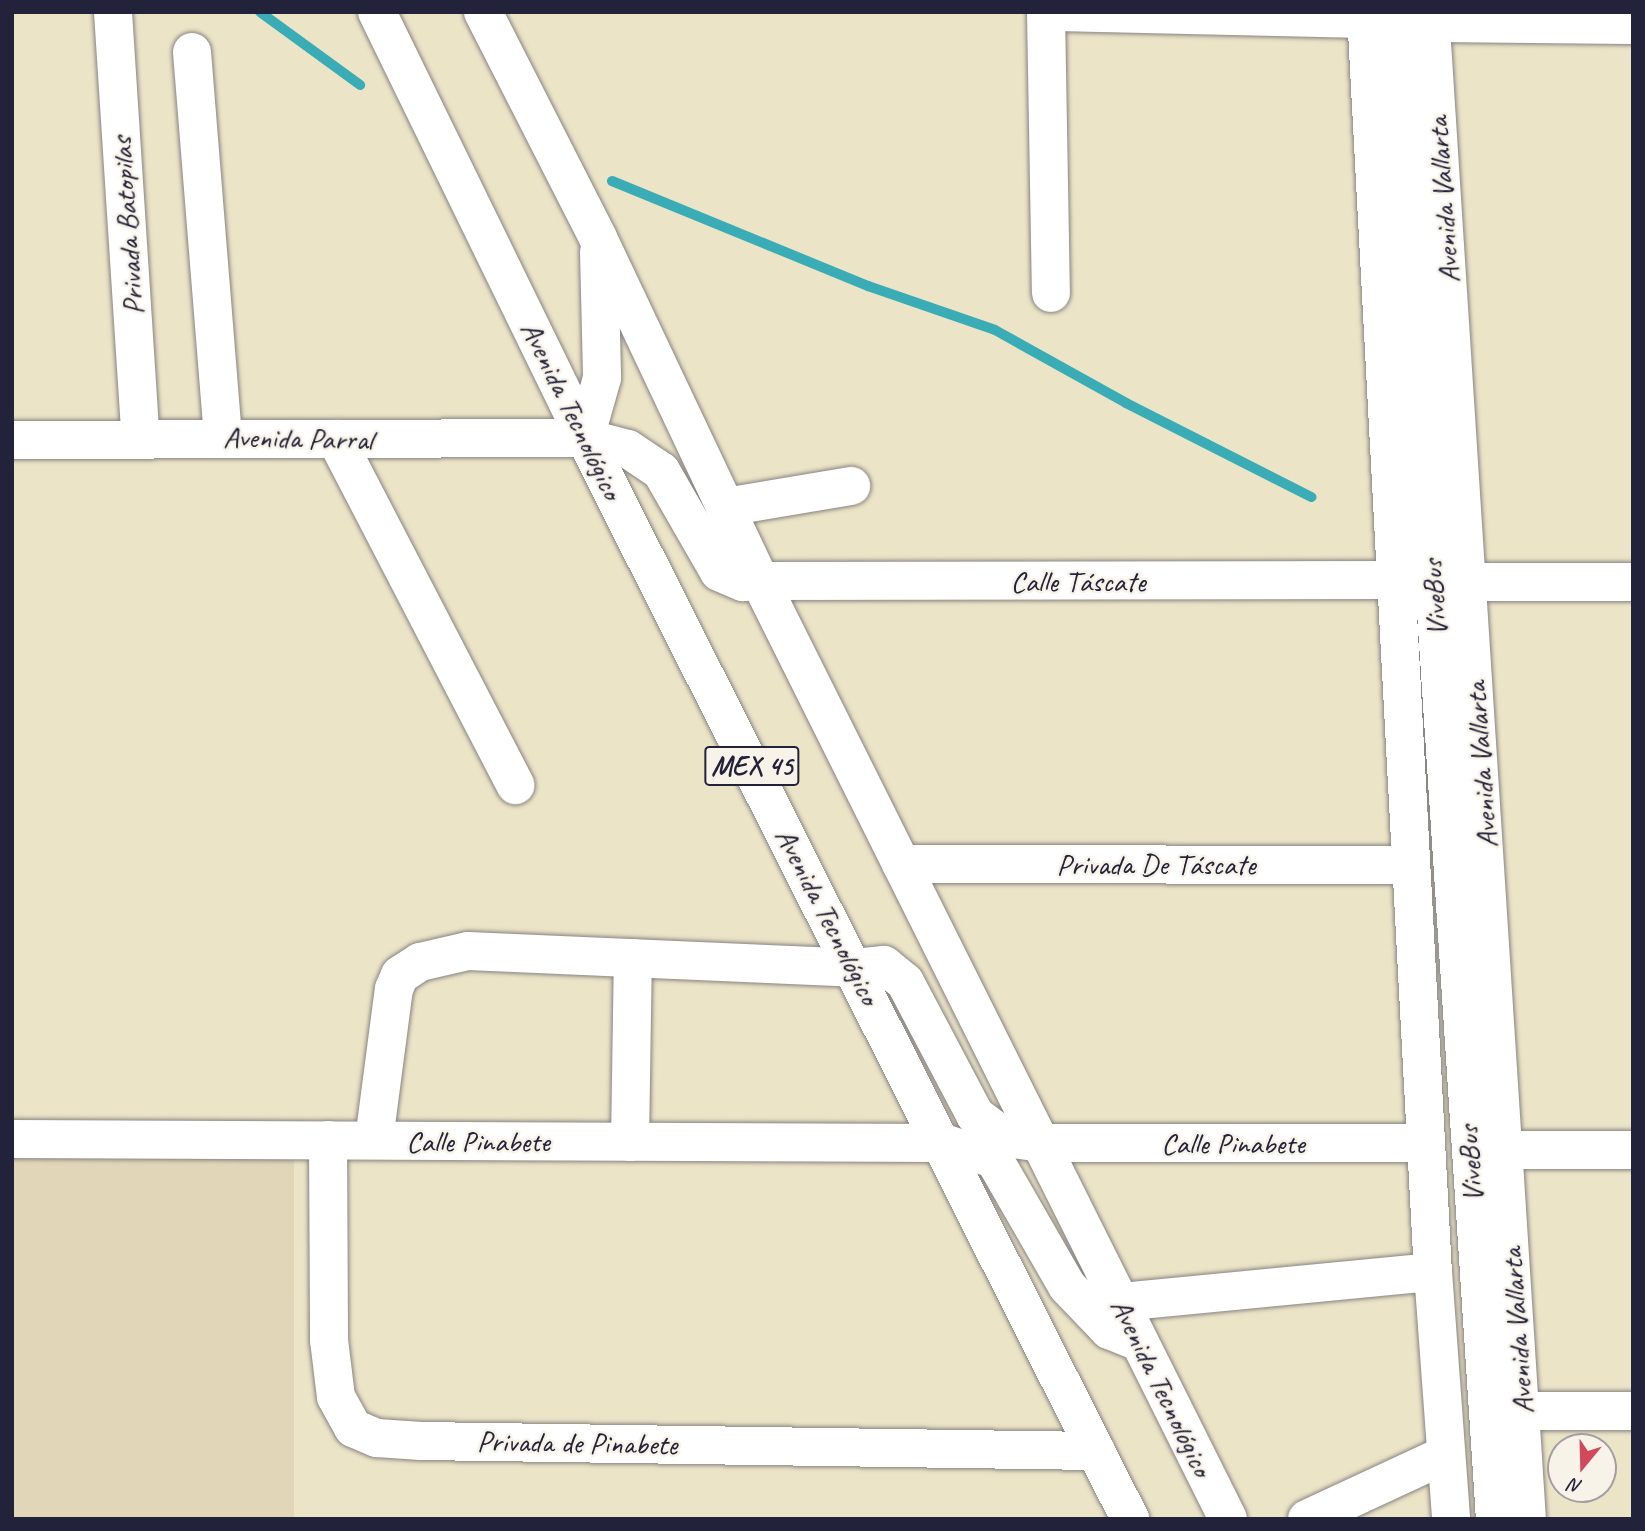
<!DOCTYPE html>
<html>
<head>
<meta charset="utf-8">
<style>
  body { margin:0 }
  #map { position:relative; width:1645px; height:1531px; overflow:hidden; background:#ece4c7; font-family:Caveat,sans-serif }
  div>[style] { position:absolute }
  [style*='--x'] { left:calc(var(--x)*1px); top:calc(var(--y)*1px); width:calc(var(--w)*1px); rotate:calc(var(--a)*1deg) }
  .built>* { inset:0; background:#e1d6b7; transform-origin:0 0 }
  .stream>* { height:10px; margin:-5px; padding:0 5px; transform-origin:5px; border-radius:5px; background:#3aacb5 }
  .roads { filter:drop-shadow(0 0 2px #878381) drop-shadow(0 0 2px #878381) }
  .minor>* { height:38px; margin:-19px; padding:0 19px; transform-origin:19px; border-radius:19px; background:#fff }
  .major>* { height:38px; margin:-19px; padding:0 19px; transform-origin:19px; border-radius:19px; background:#fff }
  span { translate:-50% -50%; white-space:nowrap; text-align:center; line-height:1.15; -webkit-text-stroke:5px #f7f3e8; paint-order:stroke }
  .shield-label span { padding:2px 5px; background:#f7f3e8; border:2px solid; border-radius:5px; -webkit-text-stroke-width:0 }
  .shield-label { font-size:28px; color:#22223b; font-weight:700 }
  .street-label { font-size:30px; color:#22223b }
  .frame { position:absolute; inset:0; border:14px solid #22223b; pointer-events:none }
  .north { position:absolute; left:1547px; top:1433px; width:70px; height:70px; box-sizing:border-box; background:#f7f3e8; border:2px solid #a29fa3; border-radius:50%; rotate:199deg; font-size:19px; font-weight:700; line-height:28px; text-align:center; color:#22223b }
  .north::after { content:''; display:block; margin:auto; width:24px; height:32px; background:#d1495b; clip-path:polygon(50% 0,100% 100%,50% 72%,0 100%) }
</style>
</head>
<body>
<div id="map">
  <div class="built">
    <div style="left:12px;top:1150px;width:282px;height:369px"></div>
  </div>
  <div class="stream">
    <div style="--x:260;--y:12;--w:124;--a:36.1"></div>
    <div style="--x:612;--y:181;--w:277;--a:22.3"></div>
    <div style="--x:868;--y:286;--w:134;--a:19.1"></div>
    <div style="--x:995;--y:330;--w:150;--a:29.1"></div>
    <div style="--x:1126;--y:403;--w:208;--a:26.9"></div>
  </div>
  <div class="roads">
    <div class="minor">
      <div style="--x:113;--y:12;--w:429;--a:86.3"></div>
      <div style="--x:1046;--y:12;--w:281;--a:89"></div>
      <div style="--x:1053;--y:12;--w:314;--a:1.3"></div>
      <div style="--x:1397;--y:12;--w:1510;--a:86.28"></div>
      <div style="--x:1431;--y:23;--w:202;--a:0.6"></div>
      <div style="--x:192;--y:52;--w:385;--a:85.4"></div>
      <div style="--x:336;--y:439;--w:390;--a:62.6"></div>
      <div style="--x:12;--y:440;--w:573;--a:-0.2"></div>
      <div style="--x:725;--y:507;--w:128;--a:-9.5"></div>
      <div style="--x:760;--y:581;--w:636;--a:-0.09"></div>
      <div style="--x:1469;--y:582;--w:164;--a:0"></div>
      <div style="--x:901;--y:864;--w:509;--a:0.11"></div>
      <div style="--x:12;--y:1139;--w:931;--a:0.25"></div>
      <div style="--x:328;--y:1140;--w:200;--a:89.7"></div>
      <div style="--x:329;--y:1340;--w:57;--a:83"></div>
      <div style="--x:336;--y:1397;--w:35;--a:61"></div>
      <div style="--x:353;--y:1428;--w:26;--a:23"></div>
      <div style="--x:377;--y:1438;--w:44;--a:3.9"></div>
      <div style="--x:421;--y:1441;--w:675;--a:0.85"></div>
      <div style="--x:374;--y:1140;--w:152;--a:-82.5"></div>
      <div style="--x:394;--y:989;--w:15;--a:-67"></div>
      <div style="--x:400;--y:975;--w:24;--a:-33"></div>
      <div style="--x:420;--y:962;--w:49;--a:-12.9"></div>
      <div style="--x:468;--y:951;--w:386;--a:2.5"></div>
      <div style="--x:630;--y:1142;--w:184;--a:-89.1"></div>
      <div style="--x:1040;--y:1143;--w:386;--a:0"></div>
      <div style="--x:1506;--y:1150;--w:127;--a:0"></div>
      <div style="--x:1120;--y:1302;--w:314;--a:-5.5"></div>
      <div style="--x:1522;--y:1411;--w:111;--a:0"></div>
      <div style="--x:1307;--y:1519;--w:152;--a:-24.9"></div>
    </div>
    <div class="major">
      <div style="--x:377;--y:12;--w:474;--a:64"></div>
      <div style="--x:585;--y:438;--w:1211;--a:63.24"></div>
      <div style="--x:483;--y:12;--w:254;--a:63"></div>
      <div style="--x:598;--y:238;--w:379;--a:64.7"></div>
      <div style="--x:760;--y:581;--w:1048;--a:63.48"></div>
      <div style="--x:1366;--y:12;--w:1262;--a:86.96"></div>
      <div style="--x:1433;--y:1272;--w:248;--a:85.8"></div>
      <div style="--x:1430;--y:12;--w:1510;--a:86.32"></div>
      <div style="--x:599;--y:252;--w:126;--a:88.6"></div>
      <div style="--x:602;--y:378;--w:62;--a:105.8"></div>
      <div style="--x:585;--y:438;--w:44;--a:14.3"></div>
      <div style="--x:628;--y:449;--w:40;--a:34"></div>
      <div style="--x:661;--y:471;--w:116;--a:60.1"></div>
      <div style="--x:719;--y:572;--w:26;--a:23"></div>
      <div style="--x:743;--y:582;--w:17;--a:-3"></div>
      <div style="--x:854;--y:968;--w:30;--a:-6"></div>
      <div style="--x:884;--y:965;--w:27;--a:39"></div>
      <div style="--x:905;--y:982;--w:150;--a:62.2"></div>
      <div style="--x:975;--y:1115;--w:39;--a:37"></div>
      <div style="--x:1006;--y:1138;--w:34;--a:8"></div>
      <div style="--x:943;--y:1143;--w:53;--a:17.4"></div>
      <div style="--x:994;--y:1159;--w:146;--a:60.1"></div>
      <div style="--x:1067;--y:1286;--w:61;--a:46.3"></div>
      <div style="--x:1109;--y:1330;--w:32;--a:22"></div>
    </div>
  </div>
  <div class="shield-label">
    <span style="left:752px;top:766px">MEX 45</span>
  </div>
  <div class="street-label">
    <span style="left:1443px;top:200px;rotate:-94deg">Avenida Vallarta</span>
    <span style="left:127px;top:226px;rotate:-94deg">Privada Batopilas</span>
    <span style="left:572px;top:410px;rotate:64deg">Avenida Tecnológico</span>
    <span style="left:298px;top:438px;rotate:1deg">Avenida Parral</span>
    <span style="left:1078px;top:581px">Calle Táscate</span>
    <span style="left:1434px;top:598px;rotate:-94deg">ViveBus</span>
    <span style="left:1481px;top:765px;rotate:-94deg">Avenida Vallarta</span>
    <span style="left:1156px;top:864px">Privada De Táscate</span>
    <span style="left:828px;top:916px;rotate:63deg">Avenida Tecnológico</span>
    <span style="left:478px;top:1141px">Calle Pinabete</span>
    <span style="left:1233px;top:1143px">Calle Pinabete</span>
    <span style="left:1470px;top:1164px;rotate:-94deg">ViveBus</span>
    <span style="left:1517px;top:1331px;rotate:-94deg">Avenida Vallarta</span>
    <span style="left:1162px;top:1387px;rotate:64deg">Avenida Tecnológico</span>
    <span style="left:577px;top:1443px;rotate:1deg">Privada de Pinabete</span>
  </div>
  <div class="frame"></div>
  <div class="north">N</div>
</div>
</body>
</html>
